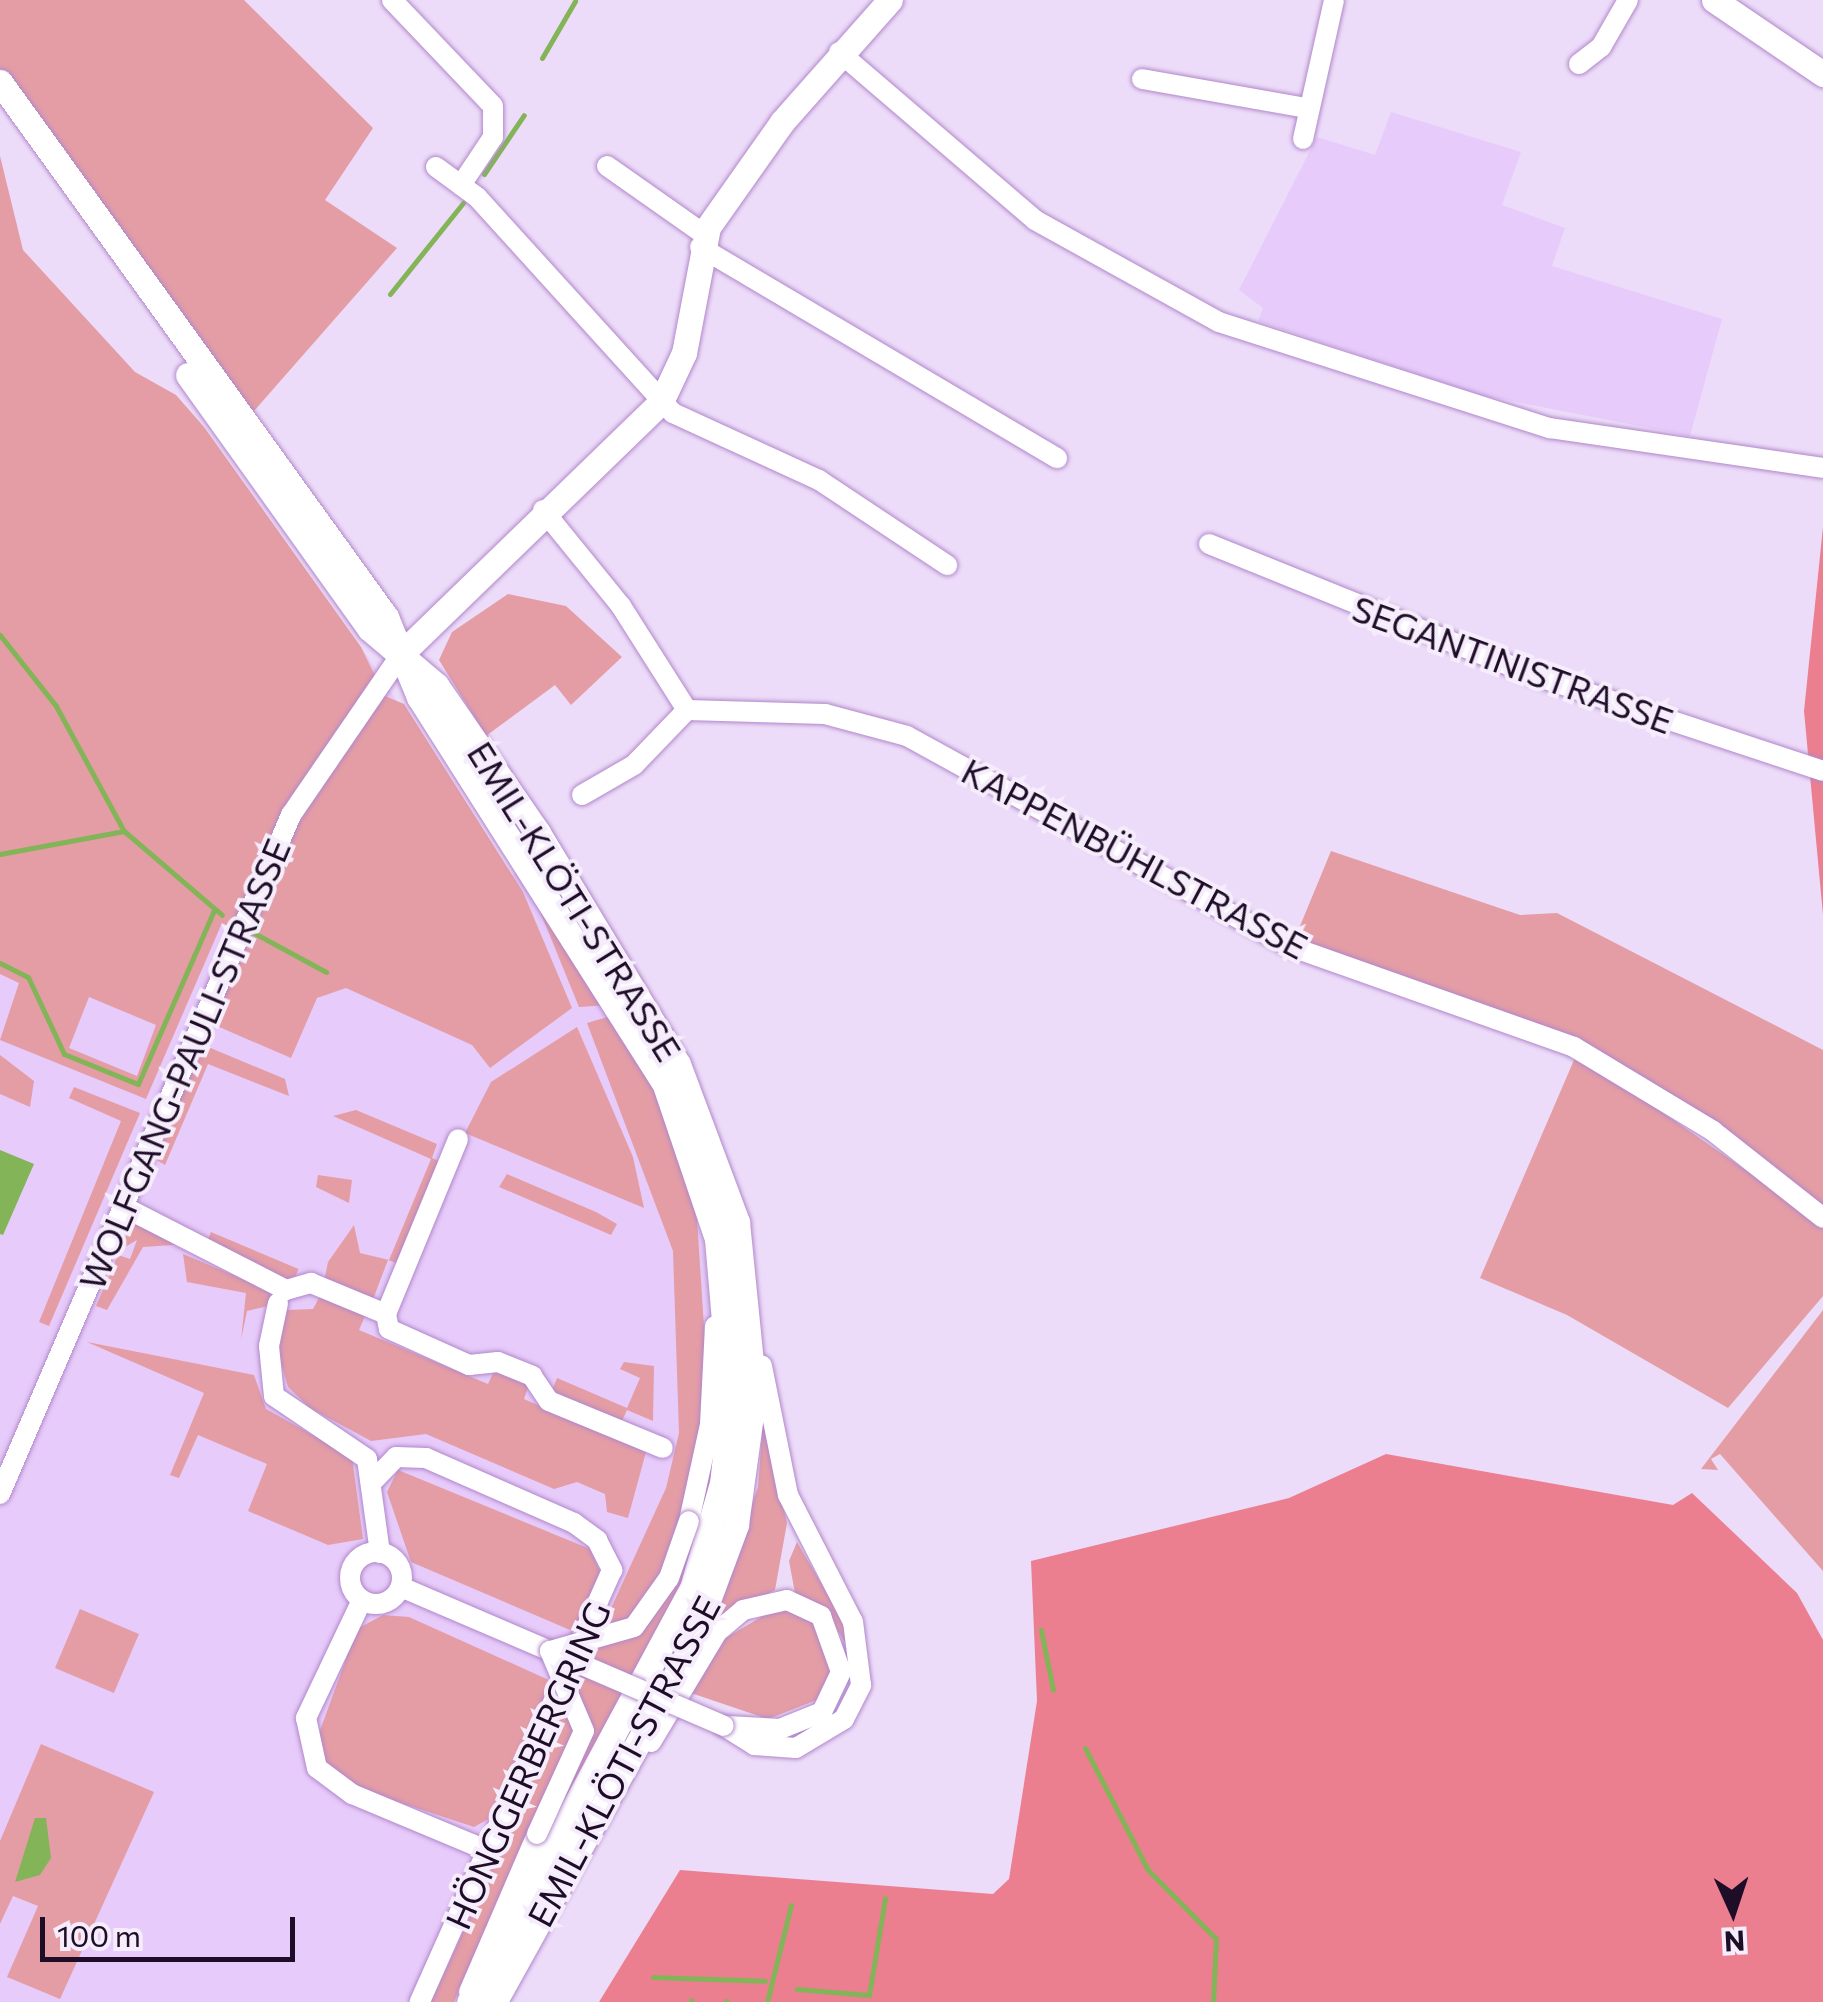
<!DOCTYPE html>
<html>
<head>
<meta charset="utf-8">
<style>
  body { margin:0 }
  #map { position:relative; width:1823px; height:2002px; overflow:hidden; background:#eddcf9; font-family:Commissioner,sans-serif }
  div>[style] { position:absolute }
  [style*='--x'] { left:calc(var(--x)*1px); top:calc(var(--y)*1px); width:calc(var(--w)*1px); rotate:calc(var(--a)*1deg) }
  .built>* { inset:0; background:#e7cbfa }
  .green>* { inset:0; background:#e49da5; transform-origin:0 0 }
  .forest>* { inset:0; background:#eb7f8f }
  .water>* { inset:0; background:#83b458 }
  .stream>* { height:5px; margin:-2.5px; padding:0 2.5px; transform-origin:2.5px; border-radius:2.5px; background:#83b458 }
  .roads { filter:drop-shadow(0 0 2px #b187cb) drop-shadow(0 0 2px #b187cb) }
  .minor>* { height:20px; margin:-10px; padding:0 10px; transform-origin:10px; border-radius:10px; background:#fff }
  .minor>.ring { margin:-10px; padding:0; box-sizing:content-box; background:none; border:20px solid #fff; border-radius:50% }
  .tertiary>* { height:25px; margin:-12.5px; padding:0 12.5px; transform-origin:12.5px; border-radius:12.5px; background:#fff }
  .bridges { filter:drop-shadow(0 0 2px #b187cb) drop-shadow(0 0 2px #b187cb) }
  .minor-bridge>* { height:20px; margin:-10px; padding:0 10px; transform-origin:10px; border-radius:10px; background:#fff }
  span { translate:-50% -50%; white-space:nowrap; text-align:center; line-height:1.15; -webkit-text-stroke:8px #f5edfb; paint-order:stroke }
  .street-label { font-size:35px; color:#1e0d27 }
  .north { position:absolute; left:1683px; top:1862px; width:100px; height:100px; -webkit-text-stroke:8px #f5edfb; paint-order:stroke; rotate:177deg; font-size:28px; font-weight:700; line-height:40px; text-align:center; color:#1e0d27 }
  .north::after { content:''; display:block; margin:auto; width:35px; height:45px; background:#1e0d27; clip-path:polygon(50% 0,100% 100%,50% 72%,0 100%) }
  .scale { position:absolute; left:40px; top:1917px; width:255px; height:45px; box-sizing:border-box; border:5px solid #1e0d27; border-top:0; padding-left:12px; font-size:30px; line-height:35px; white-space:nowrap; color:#1e0d27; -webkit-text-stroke:8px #f5edfb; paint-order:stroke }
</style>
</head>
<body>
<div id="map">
  <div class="built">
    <div style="clip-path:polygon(1391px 112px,1521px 152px,1502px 205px,1565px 228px,1552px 266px,1722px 319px,1690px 436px,1481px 395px,1258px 321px,1263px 308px,1239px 290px,1317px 137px,1375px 155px)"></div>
    <div style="clip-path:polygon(361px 647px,512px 875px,523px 867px,614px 1015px,703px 1239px,721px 1417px,459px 2002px,0 2002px,0 855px)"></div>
  </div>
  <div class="green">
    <div style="clip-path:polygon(0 0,244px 0,373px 128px,325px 200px,397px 248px,246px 420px,0 72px)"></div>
    <div style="clip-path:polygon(evenodd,0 156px,23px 250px,135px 372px,176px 395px,204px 427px,361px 647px,385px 696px,404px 704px,523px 892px,572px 1008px,490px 1068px,472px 1045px,346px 988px,317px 998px,291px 1058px,210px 1023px,247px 937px,222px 923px,146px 1099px,0 1040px,19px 983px,0 974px,0 156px,89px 997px,156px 1025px,137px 1076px,69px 1048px,89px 997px)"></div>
    <div style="clip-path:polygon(508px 594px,566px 606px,622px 657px,571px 705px,555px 685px,486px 736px,439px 660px,452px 632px)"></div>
    <div style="clip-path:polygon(1331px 851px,1520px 915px,1557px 913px,1823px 1050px,1823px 1212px,1620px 1065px,1293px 943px)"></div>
    <div style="clip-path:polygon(539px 909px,609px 1005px,579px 1007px)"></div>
    <div style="clip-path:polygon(614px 1015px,655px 1088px,696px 1203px,714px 1481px,679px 1595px,581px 1781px,515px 1862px,454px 2002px,431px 2002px,666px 1488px,679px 1433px,673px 1251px,587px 1023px)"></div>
    <div style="clip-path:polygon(577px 1027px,633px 1157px,644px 1208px,465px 1133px,491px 1082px)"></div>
    <div style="clip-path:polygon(201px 1044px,285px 1079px,289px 1096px,208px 1064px,165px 1165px,153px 1158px)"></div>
    <div style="clip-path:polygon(1577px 1053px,1823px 1224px,1823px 1296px,1728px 1408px,1567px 1315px,1480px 1278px)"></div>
    <div style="clip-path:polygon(0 1055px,34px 1081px,30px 1107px,0 1094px)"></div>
    <div style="clip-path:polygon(74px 1087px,140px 1113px,49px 1326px,39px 1322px,121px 1121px,69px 1098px)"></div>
    <div style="clip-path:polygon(356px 1110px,437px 1144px,432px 1158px,441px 1162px,399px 1264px,388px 1260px,372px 1302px,324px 1282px,328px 1262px,354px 1225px,360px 1253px,389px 1260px,431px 1159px,333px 1116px)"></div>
    <div style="clip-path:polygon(507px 1174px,596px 1212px,617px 1224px,611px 1235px,499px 1187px)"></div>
    <div style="clip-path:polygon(318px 1175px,352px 1180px,349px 1203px,316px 1187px)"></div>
    <div style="clip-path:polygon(132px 1221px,187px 1244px,143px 1247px,107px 1310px,96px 1306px,118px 1255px,130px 1259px,137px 1240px,120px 1250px)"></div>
    <div style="left:211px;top:1232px;width:95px;height:16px;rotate:23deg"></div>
    <div style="clip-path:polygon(183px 1254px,271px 1291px,268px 1306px,247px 1311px,241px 1340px,246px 1293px,187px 1282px)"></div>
    <div style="clip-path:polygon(320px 1296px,365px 1316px,359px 1330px,488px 1384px,494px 1371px,529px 1385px,524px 1399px,646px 1452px,628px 1518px,607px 1512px,605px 1494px,577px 1482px,554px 1489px,426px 1434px,371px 1441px,310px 1408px,288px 1387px,278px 1352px,287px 1310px,313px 1309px)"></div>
    <div style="clip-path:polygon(1823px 1310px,1823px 1571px,1720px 1454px,1711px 1459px,1718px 1470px,1701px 1469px)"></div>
    <div style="clip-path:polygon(87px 1342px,254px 1375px,266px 1409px,352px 1457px,363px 1539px,328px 1545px,248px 1511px,267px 1464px,198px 1435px,179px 1478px,170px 1475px,204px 1393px)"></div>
    <div style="clip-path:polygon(624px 1362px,654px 1366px,653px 1421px,627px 1410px,621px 1423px,551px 1393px,557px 1378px,627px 1408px,640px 1378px,620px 1369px)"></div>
    <div style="clip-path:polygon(763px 1422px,787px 1523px,775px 1590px,711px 1623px,758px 1487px)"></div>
    <div style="clip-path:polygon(398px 1470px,590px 1549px,602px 1576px,577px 1633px,411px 1562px,387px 1492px)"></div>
    <div style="clip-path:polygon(797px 1542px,845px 1624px,849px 1649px,823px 1606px,795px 1593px,789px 1561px)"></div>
    <div style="clip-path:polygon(776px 1608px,811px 1618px,835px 1663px,822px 1698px,768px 1719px,688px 1692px,719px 1642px)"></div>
    <div style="left:80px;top:1609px;width:64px;height:64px;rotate:23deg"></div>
    <div style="clip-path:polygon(409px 1617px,551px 1681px,492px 1817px,474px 1827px,362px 1790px,325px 1761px,318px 1736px,357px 1629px,383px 1615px)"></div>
    <div style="clip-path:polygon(41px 1744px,154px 1792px,60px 1999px,7px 1977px,38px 1906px,13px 1896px,0 1924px,0 1841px)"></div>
  </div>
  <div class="forest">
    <div style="clip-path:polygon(1823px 527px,1823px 915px,1804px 711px)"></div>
    <div style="clip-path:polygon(1386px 1454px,1673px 1505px,1692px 1493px,1797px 1593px,1823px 1640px,1823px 2002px,599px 2002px,680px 1870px,993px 1894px,1009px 1879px,1037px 1701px,1031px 1561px,1289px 1498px)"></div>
  </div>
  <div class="water">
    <div style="clip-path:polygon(0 1150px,34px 1164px,3px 1235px,0 1234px)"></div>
    <div style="clip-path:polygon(35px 1818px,46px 1818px,51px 1858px,40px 1875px,15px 1882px)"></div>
  </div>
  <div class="stream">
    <div style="--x:542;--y:58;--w:66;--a:-59.9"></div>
    <div style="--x:484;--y:174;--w:71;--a:-55.9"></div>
    <div style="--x:390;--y:294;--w:117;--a:-51.3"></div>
    <div style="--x:0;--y:635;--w:90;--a:51.7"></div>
    <div style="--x:56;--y:706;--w:142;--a:61.5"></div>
    <div style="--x:124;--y:831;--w:129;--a:40.6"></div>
    <div style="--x:0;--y:854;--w:126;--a:-10.5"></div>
    <div style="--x:254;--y:933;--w:82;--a:28.4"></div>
    <div style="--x:0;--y:963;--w:31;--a:27"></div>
    <div style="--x:28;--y:977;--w:85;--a:64.9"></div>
    <div style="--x:64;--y:1054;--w:80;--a:22.1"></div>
    <div style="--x:138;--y:1084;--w:190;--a:-66.4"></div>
    <div style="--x:1041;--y:1630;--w:61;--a:78.7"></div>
    <div style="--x:1085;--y:1748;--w:137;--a:62.7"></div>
    <div style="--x:1148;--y:1870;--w:97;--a:45.4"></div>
    <div style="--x:1216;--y:1939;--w:63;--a:92.7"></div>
    <div style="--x:653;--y:1977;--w:112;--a:2"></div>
    <div style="--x:797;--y:1989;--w:72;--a:4.8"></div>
    <div style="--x:869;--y:1995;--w:98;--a:-80.6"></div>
    <div style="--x:691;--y:2000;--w:2;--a:90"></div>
    <div style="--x:726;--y:2001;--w:1;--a:90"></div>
    <div style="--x:767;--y:2002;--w:100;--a:-76.1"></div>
  </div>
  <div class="roads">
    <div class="minor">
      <div style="--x:392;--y:0;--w:146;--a:46.4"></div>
      <div style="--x:493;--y:106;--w:31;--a:90"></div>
      <div style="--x:493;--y:137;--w:58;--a:123.7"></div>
      <div style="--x:839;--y:52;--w:258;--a:40.6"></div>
      <div style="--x:1035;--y:220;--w:210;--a:29"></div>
      <div style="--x:1219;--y:322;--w:348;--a:17.8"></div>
      <div style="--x:1550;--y:428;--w:276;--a:8.3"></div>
      <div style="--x:1579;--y:64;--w:28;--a:-38"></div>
      <div style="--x:1601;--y:47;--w:54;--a:-60.1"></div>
      <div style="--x:1142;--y:79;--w:167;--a:10"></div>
      <div style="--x:1303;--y:139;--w:142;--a:-77.4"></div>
      <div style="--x:607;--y:166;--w:120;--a:35.1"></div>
      <div style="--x:436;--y:167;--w:51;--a:36.2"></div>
      <div style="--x:477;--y:197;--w:292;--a:47.8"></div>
      <div style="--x:673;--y:413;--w:161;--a:24.7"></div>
      <div style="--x:819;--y:480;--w:154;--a:33.6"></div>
      <div style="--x:700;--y:247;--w:415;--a:30.6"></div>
      <div style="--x:543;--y:510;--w:124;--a:50.9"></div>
      <div style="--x:621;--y:606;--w:123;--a:57.6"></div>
      <div style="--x:1209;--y:544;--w:356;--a:22"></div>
      <div style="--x:1539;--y:677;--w:299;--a:18.3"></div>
      <div style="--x:687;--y:710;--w:138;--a:1.7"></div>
      <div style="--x:825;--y:714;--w:85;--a:15"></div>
      <div style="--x:907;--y:736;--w:436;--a:28.8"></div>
      <div style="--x:1289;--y:946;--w:302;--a:19.5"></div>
      <div style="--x:1574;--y:1047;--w:162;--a:31.1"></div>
      <div style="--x:1713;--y:1131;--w:140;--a:38.3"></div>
      <div style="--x:582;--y:795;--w:60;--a:-30"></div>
      <div style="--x:634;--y:765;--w:76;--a:-46.1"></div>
      <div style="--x:124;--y:1207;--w:182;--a:27.1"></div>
      <div style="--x:286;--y:1290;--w:26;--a:-16"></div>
      <div style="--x:311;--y:1283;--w:81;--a:22.5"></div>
      <div style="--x:278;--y:1303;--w:44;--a:101.8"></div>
      <div style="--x:269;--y:1346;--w:50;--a:84.3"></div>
      <div style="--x:274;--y:1396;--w:112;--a:34.1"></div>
      <div style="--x:367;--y:1459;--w:95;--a:82.1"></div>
      <div style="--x:386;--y:1314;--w:15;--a:79"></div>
      <div style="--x:389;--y:1329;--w:88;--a:24.2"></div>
      <div style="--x:469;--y:1365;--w:29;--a:-6"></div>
      <div style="--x:498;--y:1362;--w:37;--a:22"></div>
      <div style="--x:532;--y:1376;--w:30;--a:56"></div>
      <div style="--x:549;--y:1401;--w:123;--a:22.4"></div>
      <div style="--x:386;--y:1314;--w:189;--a:-67.6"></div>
      <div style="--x:374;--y:1480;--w:32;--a:-46"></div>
      <div style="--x:396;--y:1457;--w:30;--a:2"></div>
      <div style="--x:426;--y:1458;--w:162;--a:23.7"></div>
      <div style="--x:574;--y:1523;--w:29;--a:36"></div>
      <div style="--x:597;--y:1540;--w:34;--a:63"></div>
      <div style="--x:612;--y:1570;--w:473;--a:114"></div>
      <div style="--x:0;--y:1494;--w:739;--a:-66.8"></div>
      <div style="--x:291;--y:815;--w:196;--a:-55.6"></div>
      <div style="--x:689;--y:1521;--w:98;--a:-77.7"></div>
      <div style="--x:710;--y:1425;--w:99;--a:-87.1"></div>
      <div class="ring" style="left:350px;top:1552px;width:32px;height:32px"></div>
      <div style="--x:401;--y:1587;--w:162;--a:23.2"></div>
      <div style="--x:362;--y:1600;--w:131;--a:115.4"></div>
      <div style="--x:306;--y:1718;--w:51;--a:77.6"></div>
      <div style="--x:317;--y:1768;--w:44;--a:36.6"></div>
      <div style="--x:352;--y:1794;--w:147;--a:22.7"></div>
      <div style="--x:724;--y:1726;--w:36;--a:32"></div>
      <div style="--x:754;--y:1745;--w:42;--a:4.1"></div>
      <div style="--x:796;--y:1748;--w:56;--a:-31.1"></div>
      <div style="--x:844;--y:1719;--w:38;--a:-63"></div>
      <div style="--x:861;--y:1685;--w:64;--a:-97.2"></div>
      <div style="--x:853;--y:1622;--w:143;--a:-117.1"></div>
      <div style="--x:788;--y:1495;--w:132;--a:-101.4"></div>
      <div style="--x:651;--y:1742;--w:128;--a:-59"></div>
      <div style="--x:717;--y:1632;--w:34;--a:-40"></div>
      <div style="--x:743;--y:1610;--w:45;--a:-12.8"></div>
      <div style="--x:787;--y:1600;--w:38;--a:25"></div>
      <div style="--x:821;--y:1616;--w:59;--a:70.3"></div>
      <div style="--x:841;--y:1672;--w:44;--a:115.4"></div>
      <div style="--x:822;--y:1712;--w:45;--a:158"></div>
      <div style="--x:780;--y:1729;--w:52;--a:-176.7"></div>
      <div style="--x:469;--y:1992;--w:172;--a:-66.7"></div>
    </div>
    <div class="tertiary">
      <div style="--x:1714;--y:0;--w:132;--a:34.2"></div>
      <div style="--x:0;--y:82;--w:660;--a:54.19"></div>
      <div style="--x:386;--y:617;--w:87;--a:67.6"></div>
      <div style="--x:419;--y:697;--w:459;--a:57.6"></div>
      <div style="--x:665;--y:1085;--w:163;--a:71.3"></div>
      <div style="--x:717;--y:1239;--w:164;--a:85.1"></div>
      <div style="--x:731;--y:1402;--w:81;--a:96.3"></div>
      <div style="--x:722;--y:1483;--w:109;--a:105.9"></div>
      <div style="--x:692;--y:1588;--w:470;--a:118.3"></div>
      <div style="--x:188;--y:375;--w:312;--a:54.4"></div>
      <div style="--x:370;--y:629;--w:87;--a:40.3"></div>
      <div style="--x:436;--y:685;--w:180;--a:55.4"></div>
      <div style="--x:538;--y:833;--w:270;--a:58.8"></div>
      <div style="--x:678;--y:1064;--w:169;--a:69.5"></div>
      <div style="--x:737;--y:1222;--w:172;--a:84.3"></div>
      <div style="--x:754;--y:1393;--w:133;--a:97.8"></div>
      <div style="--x:736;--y:1525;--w:132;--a:110.4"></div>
      <div style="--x:690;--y:1649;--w:404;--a:119"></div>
      <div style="--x:402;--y:653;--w:361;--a:-44.1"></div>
      <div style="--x:661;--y:402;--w:54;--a:-64.9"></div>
      <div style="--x:684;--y:353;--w:128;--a:-79.2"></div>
      <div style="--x:708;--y:227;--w:128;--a:-54.8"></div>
      <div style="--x:782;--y:122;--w:163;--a:-48.5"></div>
    </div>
  </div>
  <div class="bridges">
    <div class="minor-bridge">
      <div style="--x:550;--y:1651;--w:87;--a:-15.9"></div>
      <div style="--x:634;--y:1627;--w:60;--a:-54.5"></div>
      <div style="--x:669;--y:1578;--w:60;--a:-70.7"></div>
      <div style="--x:550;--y:1651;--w:189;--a:23.3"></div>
      <div style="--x:537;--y:1834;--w:113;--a:-65.5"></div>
      <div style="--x:584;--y:1731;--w:87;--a:-113"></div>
    </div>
  </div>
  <div class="street-label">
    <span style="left:1513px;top:664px;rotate:20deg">SEGANTINISTRASSE</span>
    <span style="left:1135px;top:858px;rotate:28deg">KAPPENBÜHLSTRASSE</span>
    <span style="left:575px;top:901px;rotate:58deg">EMIL-KLÖTI-STRASSE</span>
    <span style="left:184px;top:1064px;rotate:-67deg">WOLFGANG-PAULI-STRASSE</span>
    <span style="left:623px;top:1761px;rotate:-62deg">EMIL-KLÖTI-STRASSE</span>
    <span style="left:527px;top:1765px;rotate:-66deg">HÖNGGERBERGRING</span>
  </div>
  <div class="north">N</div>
  <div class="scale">100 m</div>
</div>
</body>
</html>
